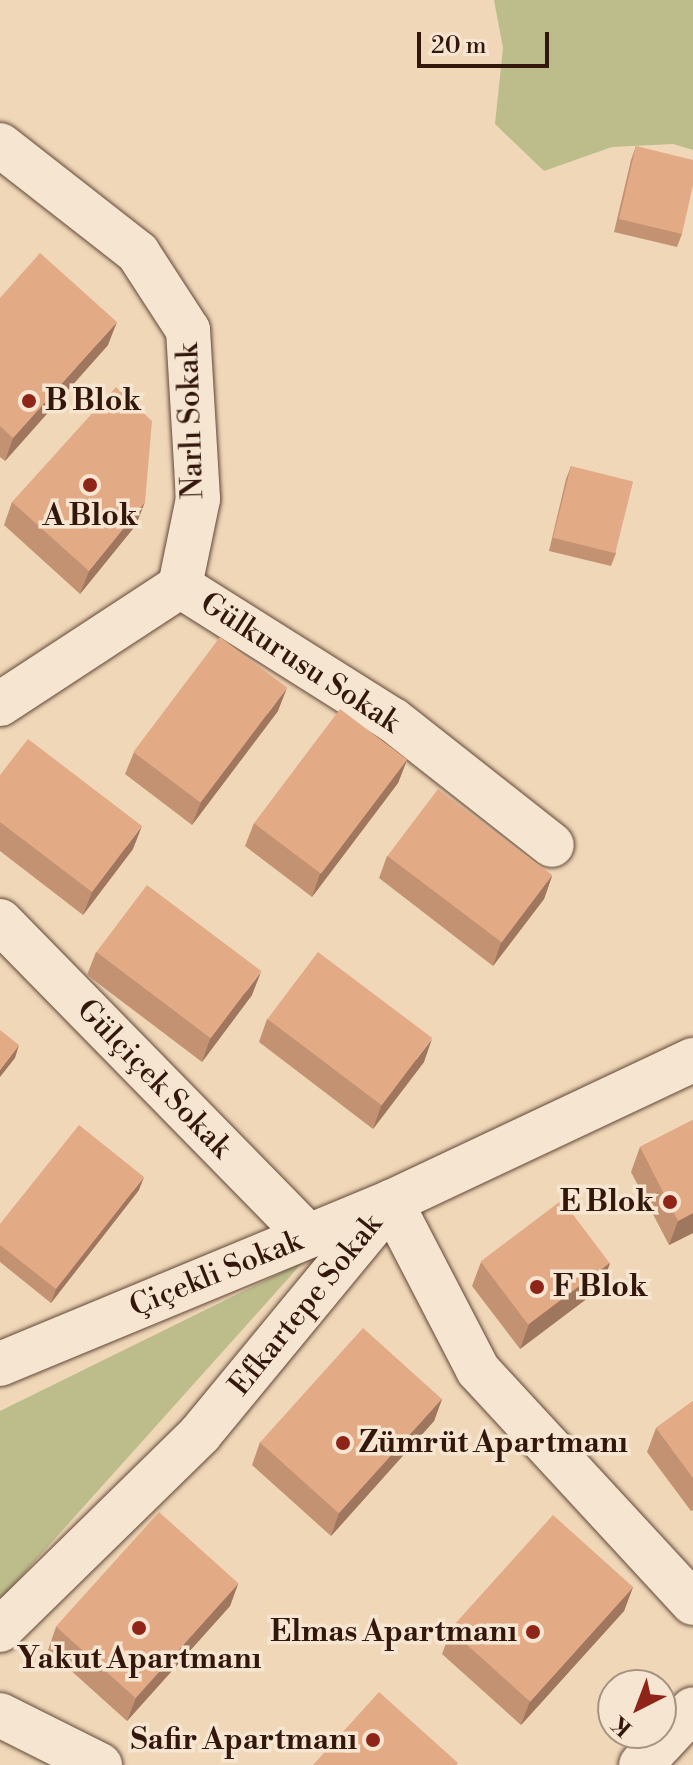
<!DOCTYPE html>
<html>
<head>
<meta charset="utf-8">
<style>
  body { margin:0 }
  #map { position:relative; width:693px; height:1765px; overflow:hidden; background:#efd7b8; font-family:"Libre Bodoni",serif }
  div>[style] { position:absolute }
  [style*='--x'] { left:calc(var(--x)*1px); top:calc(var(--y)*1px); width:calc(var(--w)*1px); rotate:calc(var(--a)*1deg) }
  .green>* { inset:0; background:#bdbd8c }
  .roads { filter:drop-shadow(0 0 2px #634737) drop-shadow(0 0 2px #634737) }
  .minor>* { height:44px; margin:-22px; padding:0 22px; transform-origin:22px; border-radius:22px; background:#f5e5d1 }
  .tertiary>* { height:44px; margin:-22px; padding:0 22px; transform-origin:22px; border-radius:22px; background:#f5e5d1 }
  .wall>* { inset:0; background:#c39273 }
  .shaded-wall>* { inset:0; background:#9f775e }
  .building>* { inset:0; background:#e3aa86; transform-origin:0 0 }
  .dots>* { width:22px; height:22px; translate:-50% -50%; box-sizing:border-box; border:4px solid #f5e5d1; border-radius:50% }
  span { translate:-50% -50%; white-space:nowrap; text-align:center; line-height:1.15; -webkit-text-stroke:7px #f5e5d1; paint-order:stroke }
  .poi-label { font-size:30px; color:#34170c; font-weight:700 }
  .left { translate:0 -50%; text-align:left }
  .right { translate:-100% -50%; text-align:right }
  .street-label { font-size:30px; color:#34170c }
  .north { position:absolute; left:597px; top:1669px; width:80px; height:80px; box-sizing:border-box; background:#f5e5d1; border:2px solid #a89382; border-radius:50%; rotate:222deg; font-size:22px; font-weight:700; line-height:32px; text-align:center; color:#34170c }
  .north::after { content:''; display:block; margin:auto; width:28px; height:36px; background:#8f2418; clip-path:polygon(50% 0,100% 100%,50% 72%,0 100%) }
  .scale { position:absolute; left:417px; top:32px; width:132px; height:36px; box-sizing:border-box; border:4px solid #34170c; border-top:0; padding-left:10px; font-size:24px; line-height:28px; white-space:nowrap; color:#34170c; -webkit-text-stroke:6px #f5e5d1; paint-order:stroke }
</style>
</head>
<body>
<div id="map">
  <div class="green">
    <div style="clip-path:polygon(494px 0,693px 0,693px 150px,673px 144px,612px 147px,544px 171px,495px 124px,503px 48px)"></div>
    <div style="clip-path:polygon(303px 1262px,0 1600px,0 1411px)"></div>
  </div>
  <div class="roads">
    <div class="minor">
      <div style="--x:0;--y:145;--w:175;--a:38"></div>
      <div style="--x:138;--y:253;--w:92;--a:57"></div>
      <div style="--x:188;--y:330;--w:169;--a:86.6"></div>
      <div style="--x:198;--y:499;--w:89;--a:101.7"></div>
      <div style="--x:180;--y:586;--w:252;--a:32.2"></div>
      <div style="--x:393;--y:720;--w:202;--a:38.2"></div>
      <div style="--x:0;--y:704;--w:215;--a:-33.2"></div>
      <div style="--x:0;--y:921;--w:441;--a:45.6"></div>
      <div style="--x:0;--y:1364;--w:423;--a:-22.5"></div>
      <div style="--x:391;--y:1202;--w:334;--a:-25.2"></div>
      <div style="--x:0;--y:1630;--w:280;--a:-44.4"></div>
      <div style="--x:200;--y:1434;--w:301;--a:-50.5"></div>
      <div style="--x:391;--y:1202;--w:189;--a:62.6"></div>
      <div style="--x:478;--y:1370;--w:317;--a:47.3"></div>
      <div style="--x:0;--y:1715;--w:112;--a:26.6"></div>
    </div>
    <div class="tertiary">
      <div style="--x:641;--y:1765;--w:76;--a:-47.1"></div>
    </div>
  </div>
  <div class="wall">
    <div style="clip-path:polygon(636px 146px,682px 234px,677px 247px,614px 232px,631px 160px)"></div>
    <div style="clip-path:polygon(0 298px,108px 345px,5px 461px,0 457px)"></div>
    <div style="clip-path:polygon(571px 466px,616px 553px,611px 566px,549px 551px,566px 479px)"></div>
    <div style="clip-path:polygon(12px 502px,136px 525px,80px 594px,4px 525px)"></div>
    <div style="clip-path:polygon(278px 711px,192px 825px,125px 774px,134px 752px)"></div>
    <div style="clip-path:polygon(407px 760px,398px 783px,312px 897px,245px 846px,254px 823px)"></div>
    <div style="clip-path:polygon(0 775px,133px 849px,83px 915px,0 851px)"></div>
    <div style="clip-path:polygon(387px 856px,552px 876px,544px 899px,493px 966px,379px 878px)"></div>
    <div style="clip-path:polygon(96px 952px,252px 995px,202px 1062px,87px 975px)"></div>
    <div style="clip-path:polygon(267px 1019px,424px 1062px,373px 1129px,259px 1042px)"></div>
    <div style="clip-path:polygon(693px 1120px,693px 1233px,669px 1245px,631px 1172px,640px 1147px)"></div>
    <div style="clip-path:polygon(139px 1190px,51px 1303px,0 1262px,0 1224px)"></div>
    <div style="clip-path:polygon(481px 1262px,610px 1263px,601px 1288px,520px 1349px,472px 1286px)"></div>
    <div style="clip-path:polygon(442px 1399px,434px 1421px,331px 1536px,252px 1465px,260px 1442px)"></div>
    <div style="clip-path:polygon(693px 1401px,693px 1510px,691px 1511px,647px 1452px,656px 1428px)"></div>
    <div style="clip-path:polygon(238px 1584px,230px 1606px,127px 1721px,48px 1650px,56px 1627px)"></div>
    <div style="clip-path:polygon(633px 1587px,624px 1611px,521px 1725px,442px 1654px,451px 1630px)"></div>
  </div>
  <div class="shaded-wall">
    <div style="clip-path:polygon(117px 322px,108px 345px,5px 461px,13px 438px)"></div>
    <div style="clip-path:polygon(145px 502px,136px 525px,80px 594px,89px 571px)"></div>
    <div style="clip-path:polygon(287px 688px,278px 711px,192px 825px,201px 802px)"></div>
    <div style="clip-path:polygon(407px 760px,398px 783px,312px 897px,320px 874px)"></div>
    <div style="clip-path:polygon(142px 826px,133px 849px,83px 915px,92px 892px)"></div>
    <div style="clip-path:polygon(552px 876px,544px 899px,493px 966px,501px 943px)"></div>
    <div style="clip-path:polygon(261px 972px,252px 995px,202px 1062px,210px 1039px)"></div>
    <div style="clip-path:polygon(432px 1039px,424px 1062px,373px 1129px,381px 1106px)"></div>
    <div style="clip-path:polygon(19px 1045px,15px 1058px,0 1077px,0 1070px)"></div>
    <div style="clip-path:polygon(144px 1177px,139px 1190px,51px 1303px,56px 1289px)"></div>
    <div style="clip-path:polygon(693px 1213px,693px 1233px,669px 1245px,678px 1221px)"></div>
    <div style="clip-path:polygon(610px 1263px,601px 1288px,520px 1349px,529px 1324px)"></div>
    <div style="clip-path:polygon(442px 1399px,434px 1421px,331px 1536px,339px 1513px)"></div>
    <div style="clip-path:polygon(238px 1584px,230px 1606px,127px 1721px,136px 1698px)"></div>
    <div style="clip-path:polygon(633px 1587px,624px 1611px,521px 1725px,530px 1701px)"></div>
  </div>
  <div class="building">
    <div style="clip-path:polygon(636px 146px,693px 160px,693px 185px,682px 234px,619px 219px)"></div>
    <div style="clip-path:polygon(40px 253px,117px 322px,13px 438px,0 426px,0 298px)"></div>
    <div style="clip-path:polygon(116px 387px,152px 421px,145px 502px,89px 571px,12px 502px)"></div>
    <div style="left:571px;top:466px;width:64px;height:74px;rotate:14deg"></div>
    <div style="left:220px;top:637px;width:84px;height:144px;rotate:37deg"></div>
    <div style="left:340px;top:709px;width:84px;height:143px;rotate:37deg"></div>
    <div style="clip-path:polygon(28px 739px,142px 826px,92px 892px,0 822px,0 775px)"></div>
    <div style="left:438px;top:789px;width:143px;height:84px;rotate:37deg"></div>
    <div style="left:147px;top:885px;width:143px;height:84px;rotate:37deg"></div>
    <div style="left:318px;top:952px;width:143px;height:84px;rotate:37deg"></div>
    <div style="clip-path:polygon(0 1030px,19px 1045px,0 1070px)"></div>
    <div style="clip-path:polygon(693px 1120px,693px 1213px,678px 1221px,640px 1147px)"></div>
    <div style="clip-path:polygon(79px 1125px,144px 1177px,56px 1289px,0 1245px,0 1224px)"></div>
    <div style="left:562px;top:1200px;width:79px;height:102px;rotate:53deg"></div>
    <div style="left:363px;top:1328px;width:106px;height:154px;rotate:42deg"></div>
    <div style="clip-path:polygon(693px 1401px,693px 1478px,656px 1428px)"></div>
    <div style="left:159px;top:1512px;width:107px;height:154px;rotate:42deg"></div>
    <div style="left:553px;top:1515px;width:108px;height:154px;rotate:42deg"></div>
    <div style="clip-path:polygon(379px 1692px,458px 1763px,456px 1765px,313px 1765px)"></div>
  </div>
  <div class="dots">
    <div style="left:29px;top:401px;background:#8f2418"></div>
    <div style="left:90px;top:485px;background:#8f2418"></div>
    <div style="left:670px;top:1202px;background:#8f2418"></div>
    <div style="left:537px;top:1287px;background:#8f2418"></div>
    <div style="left:343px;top:1443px;background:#8f2418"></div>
    <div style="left:139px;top:1628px;background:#8f2418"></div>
    <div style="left:533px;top:1632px;background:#8f2418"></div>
    <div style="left:373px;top:1740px;background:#8f2418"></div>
  </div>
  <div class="poi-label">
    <span class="left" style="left:45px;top:401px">B Blok</span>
    <span style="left:90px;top:516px">A Blok</span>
    <span class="right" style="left:654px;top:1202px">E Blok</span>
    <span class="left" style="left:553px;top:1287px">F Blok</span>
    <span class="left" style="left:359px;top:1443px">Zümrüt Apartmanı</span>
    <span class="right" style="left:517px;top:1632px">Elmas Apartmanı</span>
    <span style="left:139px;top:1659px">Yakut Apartmanı</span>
    <span class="right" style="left:357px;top:1740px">Safir Apartmanı</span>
  </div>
  <div class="street-label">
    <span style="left:191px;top:421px;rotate:-92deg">Narlı Sokak</span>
    <span style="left:300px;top:663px;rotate:33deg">Gülkurusu Sokak</span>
    <span style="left:154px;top:1079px;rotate:46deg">Gülçiçek Sokak</span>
    <span style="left:216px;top:1274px;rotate:-22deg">Çiçekli Sokak</span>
    <span style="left:306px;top:1305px;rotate:-51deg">Efkartepe Sokak</span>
  </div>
  <div class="north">K</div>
  <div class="scale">20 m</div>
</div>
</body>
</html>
